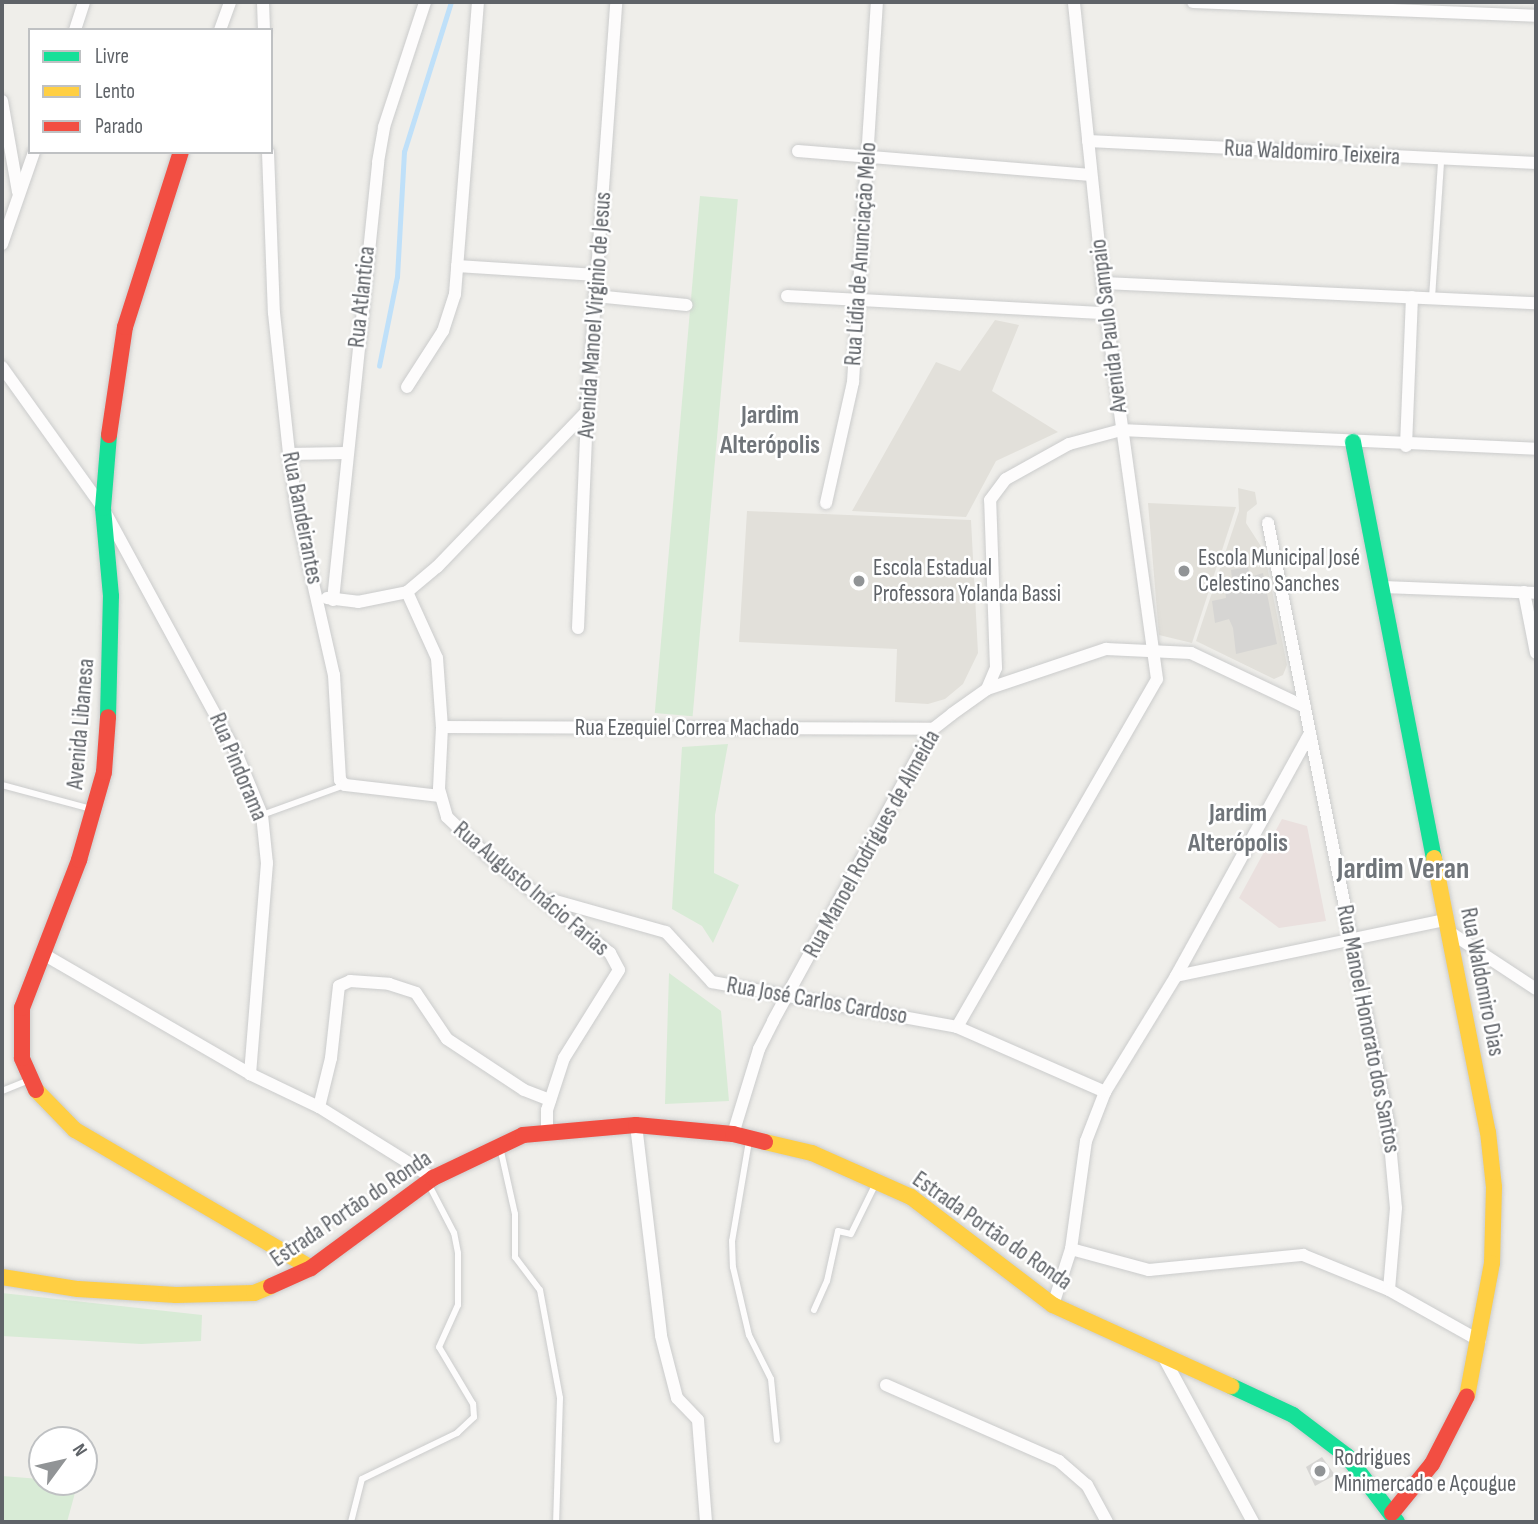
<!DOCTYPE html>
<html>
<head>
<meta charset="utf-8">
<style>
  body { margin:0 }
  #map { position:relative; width:1538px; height:1524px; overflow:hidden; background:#efeeea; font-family:"Sofia Sans Condensed",sans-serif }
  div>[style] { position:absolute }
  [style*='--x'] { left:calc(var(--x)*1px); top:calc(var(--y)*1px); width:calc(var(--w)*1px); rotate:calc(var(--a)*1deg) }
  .education>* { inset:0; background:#e2e0da }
  .medical>* { inset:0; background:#eae0de }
  .green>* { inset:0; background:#d8ebd6; transform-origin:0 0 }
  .stream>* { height:4.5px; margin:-2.25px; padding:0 2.25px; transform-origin:2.25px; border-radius:2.25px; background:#bfe0f9 }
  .building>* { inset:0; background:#d6d5d3 }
  .roads { filter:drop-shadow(0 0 2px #cbcccc) drop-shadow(0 0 2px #cbcccc) }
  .lane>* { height:6px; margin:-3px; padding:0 3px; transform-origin:3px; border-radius:3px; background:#fdfcfc }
  .street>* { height:12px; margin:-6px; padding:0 6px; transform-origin:6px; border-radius:6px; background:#fdfcfc }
  .fast>* { height:16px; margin:-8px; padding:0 8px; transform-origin:8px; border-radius:8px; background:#16e098 }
  .slow>* { height:16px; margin:-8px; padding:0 8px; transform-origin:8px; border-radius:8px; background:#ffcf43 }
  .jam>* { height:16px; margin:-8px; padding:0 8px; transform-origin:8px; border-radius:8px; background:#f24e42 }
  .dots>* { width:19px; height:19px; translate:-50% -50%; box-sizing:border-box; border:4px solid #fff; border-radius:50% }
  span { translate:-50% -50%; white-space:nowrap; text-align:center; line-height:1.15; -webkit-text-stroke:5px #fff; paint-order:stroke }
  .street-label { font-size:23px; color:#5f6368 }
  .poi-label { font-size:23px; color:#5f6368 }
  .left { translate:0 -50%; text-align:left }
  .quarter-label { font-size:26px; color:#70757a; font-weight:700 }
  .district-label { font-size:30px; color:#70757a; font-weight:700 }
  .frame { position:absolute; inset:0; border:4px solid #5f6368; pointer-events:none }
  .legend { position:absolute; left:28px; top:28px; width:245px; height:126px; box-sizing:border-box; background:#fff; border:2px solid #bfc1c3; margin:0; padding:9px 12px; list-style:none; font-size:21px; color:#5f6368 }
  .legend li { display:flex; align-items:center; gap:14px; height:35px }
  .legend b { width:35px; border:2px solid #bfc1c3 }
  .north { position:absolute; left:28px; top:1426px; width:70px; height:70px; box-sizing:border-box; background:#fff; border:2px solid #bfc1c3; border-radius:50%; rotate:57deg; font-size:19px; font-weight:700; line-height:28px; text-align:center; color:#5f6368 }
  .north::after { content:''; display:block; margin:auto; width:24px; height:32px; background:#919496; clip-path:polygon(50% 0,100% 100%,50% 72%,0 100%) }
</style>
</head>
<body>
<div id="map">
  <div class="education">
    <div style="clip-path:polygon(995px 320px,1019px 325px,992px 391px,1058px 432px,996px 461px,966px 517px,852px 511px,936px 362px,960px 371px)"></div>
    <div style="clip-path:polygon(1238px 488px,1255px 492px,1257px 504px,1247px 512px,1246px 523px,1264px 551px,1287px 665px,1283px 675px,1274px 679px,1196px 641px,1239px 511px)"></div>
    <div style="clip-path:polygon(1148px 503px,1236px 507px,1192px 643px,1159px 635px)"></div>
    <div style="clip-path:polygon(747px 511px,971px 520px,978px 653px,963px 684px,945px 699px,928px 704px,895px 702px,897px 649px,739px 642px)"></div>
  </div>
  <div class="medical">
    <div style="clip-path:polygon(1282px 819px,1307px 826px,1326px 921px,1279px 928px,1239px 898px)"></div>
  </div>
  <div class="green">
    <div style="left:700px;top:196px;width:38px;height:519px;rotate:5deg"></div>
    <div style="clip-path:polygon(728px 744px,715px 815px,714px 873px,739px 885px,713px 943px,702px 926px,672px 909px,682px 747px)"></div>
    <div style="clip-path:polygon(669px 973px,721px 1011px,729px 1101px,665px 1104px)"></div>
    <div style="clip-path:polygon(2px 1293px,202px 1315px,201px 1341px,141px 1344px,2px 1336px)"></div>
    <div style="clip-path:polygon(2px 1476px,78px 1482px,67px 1522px,2px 1522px)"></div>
  </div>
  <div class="stream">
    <div style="--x:379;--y:366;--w:91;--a:-78.6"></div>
    <div style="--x:397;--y:277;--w:125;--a:-86.8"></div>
    <div style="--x:404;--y:152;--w:157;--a:-72.6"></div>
  </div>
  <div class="building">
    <div style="clip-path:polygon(1248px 567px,1250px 577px,1263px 573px,1277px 644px,1236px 654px,1233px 628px,1229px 619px,1215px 623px,1212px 601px,1226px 598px,1225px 589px,1233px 588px,1231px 570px)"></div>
    <div style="clip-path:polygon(1322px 1457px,1335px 1475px,1315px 1486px,1306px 1467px)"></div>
  </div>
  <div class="roads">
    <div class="lane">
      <div style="--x:1432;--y:298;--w:137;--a:-86.2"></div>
      <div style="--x:2;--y:785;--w:92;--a:15.1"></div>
      <div style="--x:262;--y:815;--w:88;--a:-19.9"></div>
      <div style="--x:2;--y:1091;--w:29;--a:-22"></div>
      <div style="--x:749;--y:1141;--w:101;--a:99.6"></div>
      <div style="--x:732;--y:1241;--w:26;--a:88"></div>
      <div style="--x:733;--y:1267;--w:70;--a:76.8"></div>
      <div style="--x:749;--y:1335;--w:49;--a:63.4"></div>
      <div style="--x:771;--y:1379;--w:61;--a:84.4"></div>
      <div style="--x:500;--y:1147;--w:69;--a:77.4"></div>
      <div style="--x:515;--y:1214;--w:43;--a:90"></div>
      <div style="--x:515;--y:1257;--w:41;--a:52.9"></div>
      <div style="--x:540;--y:1290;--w:110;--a:79.5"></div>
      <div style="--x:560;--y:1398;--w:124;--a:91.8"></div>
      <div style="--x:814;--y:1310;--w:32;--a:-66"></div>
      <div style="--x:827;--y:1281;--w:51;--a:-77.6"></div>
      <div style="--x:838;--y:1231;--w:13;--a:13"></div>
      <div style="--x:851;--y:1234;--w:57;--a:-63.9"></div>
      <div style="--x:351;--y:1522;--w:44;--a:-75.7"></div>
      <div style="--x:362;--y:1479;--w:106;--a:-25.8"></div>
      <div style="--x:457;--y:1433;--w:23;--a:-43"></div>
      <div style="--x:474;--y:1417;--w:13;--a:-94"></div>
      <div style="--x:473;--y:1404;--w:66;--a:-120.8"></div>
      <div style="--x:439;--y:1347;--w:46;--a:-65.7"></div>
      <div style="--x:458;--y:1305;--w:52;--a:-90"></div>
      <div style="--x:458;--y:1253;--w:20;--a:-101"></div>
      <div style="--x:454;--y:1233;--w:54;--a:-117.5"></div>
    </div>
    <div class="street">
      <div style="--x:263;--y:2;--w:28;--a:88"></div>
      <div style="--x:1193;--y:2;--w:343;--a:2.3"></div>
      <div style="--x:75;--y:30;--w:29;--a:-72"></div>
      <div style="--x:220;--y:30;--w:30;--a:-70"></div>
      <div style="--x:2;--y:101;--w:92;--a:80"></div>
      <div style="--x:1088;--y:141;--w:449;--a:2.8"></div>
      <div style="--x:798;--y:151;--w:294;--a:4.7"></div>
      <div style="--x:268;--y:152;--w:161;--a:87.9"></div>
      <div style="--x:274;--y:313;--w:142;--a:83.9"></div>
      <div style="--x:289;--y:454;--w:64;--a:81.9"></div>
      <div style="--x:298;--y:517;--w:162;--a:77.2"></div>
      <div style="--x:334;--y:675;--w:105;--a:86.7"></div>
      <div style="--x:340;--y:780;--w:7;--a:45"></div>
      <div style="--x:345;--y:785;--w:96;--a:6.6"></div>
      <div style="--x:2;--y:244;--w:97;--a:-70.8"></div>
      <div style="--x:457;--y:266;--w:140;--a:3.7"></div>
      <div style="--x:1104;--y:283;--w:432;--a:2.7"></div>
      <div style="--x:595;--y:296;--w:92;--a:5.6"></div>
      <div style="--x:787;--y:296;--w:319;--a:3.1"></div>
      <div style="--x:2;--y:367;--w:173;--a:54.4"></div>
      <div style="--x:103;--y:508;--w:283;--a:61.5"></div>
      <div style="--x:238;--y:757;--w:63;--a:67.5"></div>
      <div style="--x:262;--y:815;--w:48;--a:84.1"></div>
      <div style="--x:267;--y:863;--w:212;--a:94.6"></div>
      <div style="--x:407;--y:387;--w:67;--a:-57.3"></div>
      <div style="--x:443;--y:331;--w:39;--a:-72"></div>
      <div style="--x:455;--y:294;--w:293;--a:-85.5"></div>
      <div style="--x:1406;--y:446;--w:149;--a:-87.7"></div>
      <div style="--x:289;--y:454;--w:57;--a:-1"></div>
      <div style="--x:826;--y:503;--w:124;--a:-77.4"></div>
      <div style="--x:853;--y:382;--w:381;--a:-86.4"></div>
      <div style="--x:1268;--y:523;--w:611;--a:78.67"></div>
      <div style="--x:1388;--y:1122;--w:86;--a:84.7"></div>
      <div style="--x:1396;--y:1208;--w:82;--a:94.9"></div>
      <div style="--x:1383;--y:587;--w:153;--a:2.2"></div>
      <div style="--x:407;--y:592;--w:72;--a:65.6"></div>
      <div style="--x:437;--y:658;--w:69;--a:85.9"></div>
      <div style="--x:442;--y:727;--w:62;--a:92.8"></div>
      <div style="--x:439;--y:789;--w:29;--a:74"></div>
      <div style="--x:447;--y:817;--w:57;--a:43.6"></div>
      <div style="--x:488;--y:856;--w:156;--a:38.5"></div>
      <div style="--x:610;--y:953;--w:19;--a:62"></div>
      <div style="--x:619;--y:970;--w:104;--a:122"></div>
      <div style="--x:564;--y:1058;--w:55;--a:108.1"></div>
      <div style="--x:547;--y:1110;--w:23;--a:90"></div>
      <div style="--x:1524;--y:592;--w:62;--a:78.9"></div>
      <div style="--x:327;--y:598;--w:31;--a:7"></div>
      <div style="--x:358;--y:602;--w:50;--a:-11.5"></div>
      <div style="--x:407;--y:592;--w:39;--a:-40"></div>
      <div style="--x:437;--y:567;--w:216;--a:-46.1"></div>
      <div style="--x:333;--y:600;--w:440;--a:-84.1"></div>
      <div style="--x:378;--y:162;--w:36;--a:-80"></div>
      <div style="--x:384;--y:127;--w:132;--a:-71.8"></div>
      <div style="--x:578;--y:628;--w:217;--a:-87.6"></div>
      <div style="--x:587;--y:411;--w:410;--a:-85.9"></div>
      <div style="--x:987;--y:689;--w:23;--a:-67"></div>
      <div style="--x:996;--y:668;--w:168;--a:-92"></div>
      <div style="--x:990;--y:500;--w:26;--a:-53"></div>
      <div style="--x:1006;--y:479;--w:72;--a:-29.1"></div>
      <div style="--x:1069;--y:444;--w:54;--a:-15.1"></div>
      <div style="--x:1121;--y:430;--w:415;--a:2.6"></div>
      <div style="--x:442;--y:727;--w:491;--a:0.2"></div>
      <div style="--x:552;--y:900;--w:118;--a:15.7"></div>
      <div style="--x:666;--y:932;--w:68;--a:47.4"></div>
      <div style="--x:712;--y:982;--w:249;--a:10.4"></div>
      <div style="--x:957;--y:1027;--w:162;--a:23.7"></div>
      <div style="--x:1448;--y:931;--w:105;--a:33.4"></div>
      <div style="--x:45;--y:955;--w:237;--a:30.1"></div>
      <div style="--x:250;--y:1074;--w:76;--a:25.6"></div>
      <div style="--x:319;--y:1107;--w:134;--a:31.9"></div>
      <div style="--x:1176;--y:976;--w:275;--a:-11.8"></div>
      <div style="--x:957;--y:1027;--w:401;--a:-60.1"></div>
      <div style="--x:1157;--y:679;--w:370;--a:-97.9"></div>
      <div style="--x:1106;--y:313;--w:313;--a:-95.9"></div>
      <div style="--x:319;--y:1107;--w:50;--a:-76.2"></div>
      <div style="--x:331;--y:1058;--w:72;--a:-83.7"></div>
      <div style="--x:339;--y:986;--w:12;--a:-24"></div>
      <div style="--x:350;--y:981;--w:39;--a:4"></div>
      <div style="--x:389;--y:984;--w:28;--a:18"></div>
      <div style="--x:416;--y:993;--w:55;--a:56"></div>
      <div style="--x:447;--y:1039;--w:92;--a:33.5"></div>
      <div style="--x:524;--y:1090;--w:28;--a:21"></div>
      <div style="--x:636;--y:1125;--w:212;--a:83.2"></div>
      <div style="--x:661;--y:1336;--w:64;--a:75.5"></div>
      <div style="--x:677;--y:1398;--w:30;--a:46"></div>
      <div style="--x:698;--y:1420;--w:102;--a:85.5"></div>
      <div style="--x:733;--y:1134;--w:89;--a:-73"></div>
      <div style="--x:759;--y:1049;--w:31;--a:-63"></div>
      <div style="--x:773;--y:1021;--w:333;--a:-61.3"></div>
      <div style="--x:933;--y:729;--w:24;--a:-38"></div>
      <div style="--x:952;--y:714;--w:43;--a:-35.5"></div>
      <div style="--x:987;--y:689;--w:126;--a:-18.6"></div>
      <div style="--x:1106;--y:649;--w:85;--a:2.7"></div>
      <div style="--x:1191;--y:653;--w:126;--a:25.3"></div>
      <div style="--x:1071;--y:1249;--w:81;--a:15.1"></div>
      <div style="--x:1149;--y:1270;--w:155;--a:-5.6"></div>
      <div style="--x:1303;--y:1255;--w:93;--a:22.1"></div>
      <div style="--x:1389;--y:1290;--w:104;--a:29.3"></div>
      <div style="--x:1053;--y:1305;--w:59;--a:-72.2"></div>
      <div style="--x:1071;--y:1249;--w:109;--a:-82.1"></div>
      <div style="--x:1086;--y:1141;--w:53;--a:-68.8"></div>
      <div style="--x:1105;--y:1092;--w:136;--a:-58.5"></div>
      <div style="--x:1176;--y:976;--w:277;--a:-61.1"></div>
      <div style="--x:1164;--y:1358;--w:187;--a:61.5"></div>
      <div style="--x:886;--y:1385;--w:189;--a:23.7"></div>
      <div style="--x:1059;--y:1461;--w:37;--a:41"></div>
      <div style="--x:1087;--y:1485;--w:42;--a:61.6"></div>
    </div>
    <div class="fast">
      <div style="--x:1353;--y:442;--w:424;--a:79"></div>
      <div style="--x:108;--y:717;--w:121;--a:-88.6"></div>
      <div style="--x:111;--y:596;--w:88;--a:-95.2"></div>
      <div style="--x:103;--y:508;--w:73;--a:-85.3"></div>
      <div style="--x:1231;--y:1386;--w:68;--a:25.1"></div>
      <div style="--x:1293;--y:1415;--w:68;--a:37.2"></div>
      <div style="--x:1347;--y:1456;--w:83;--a:52.9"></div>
    </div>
    <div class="slow">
      <div style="--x:1434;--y:858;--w:279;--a:78.9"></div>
      <div style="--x:1488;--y:1132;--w:55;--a:83.8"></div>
      <div style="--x:1494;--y:1187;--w:76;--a:91.5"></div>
      <div style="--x:1492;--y:1263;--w:135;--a:100.6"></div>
      <div style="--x:36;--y:1090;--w:56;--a:45.7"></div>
      <div style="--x:75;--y:1130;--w:273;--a:30.3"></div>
      <div style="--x:765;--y:1142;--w:48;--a:13.2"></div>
      <div style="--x:812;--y:1153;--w:108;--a:24"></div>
      <div style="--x:911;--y:1197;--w:178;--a:37.3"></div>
      <div style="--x:1053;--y:1305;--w:196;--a:24.5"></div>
      <div style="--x:2;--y:1277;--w:77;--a:9"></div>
      <div style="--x:78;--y:1289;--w:98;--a:3.5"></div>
      <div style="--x:176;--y:1295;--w:78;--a:-1.5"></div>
      <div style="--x:254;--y:1293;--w:18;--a:-22"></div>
    </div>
    <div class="jam">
      <div style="--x:109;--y:435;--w:109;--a:-81.6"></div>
      <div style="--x:125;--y:327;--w:184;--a:-72.3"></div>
      <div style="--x:36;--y:1090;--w:35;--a:-114"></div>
      <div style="--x:22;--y:1058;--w:50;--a:-90"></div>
      <div style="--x:22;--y:1008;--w:159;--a:-68.9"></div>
      <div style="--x:79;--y:860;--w:91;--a:-74.1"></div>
      <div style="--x:104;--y:772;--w:55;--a:-85.8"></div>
      <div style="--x:271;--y:1286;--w:44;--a:-24.2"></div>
      <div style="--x:311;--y:1268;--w:152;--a:-36.4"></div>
      <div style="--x:433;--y:1178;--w:100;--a:-25.5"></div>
      <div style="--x:523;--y:1135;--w:113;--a:-5.1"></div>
      <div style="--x:636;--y:1125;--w:97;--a:5.3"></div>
      <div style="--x:733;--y:1134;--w:33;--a:14"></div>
      <div style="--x:1392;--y:1513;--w:63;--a:-50.8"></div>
      <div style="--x:1432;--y:1464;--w:76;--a:-62.8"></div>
    </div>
  </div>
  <div class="dots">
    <div style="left:1184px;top:571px;background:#919496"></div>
    <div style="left:859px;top:581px;background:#919496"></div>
    <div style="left:1320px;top:1471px;background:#919496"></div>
  </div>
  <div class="street-label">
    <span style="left:1312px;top:153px;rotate:3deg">Rua Waldomiro Teixeira</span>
    <span style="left:861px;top:254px;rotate:-86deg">Rua Lídia de Anunciação Melo</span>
    <span style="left:362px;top:297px;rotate:-84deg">Rua Atlantica</span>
    <span style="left:595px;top:315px;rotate:-86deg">Avenida Manoel Virginio de Jesus</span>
    <span style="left:1109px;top:326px;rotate:-97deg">Avenida Paulo Sampaio</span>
    <span style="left:302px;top:518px;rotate:79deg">Rua Bandeirantes</span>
    <span style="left:81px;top:724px;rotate:-85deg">Avenida Libanesa</span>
    <span style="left:687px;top:728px">Rua Ezequiel Correa Machado</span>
    <span style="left:238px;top:767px;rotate:67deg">Rua Pindorama</span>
    <span style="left:872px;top:844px;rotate:-61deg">Rua Manoel Rodrigues de Almeida</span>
    <span style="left:531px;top:889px;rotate:40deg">Rua Augusto Inácio Farias</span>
    <span style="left:1482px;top:982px;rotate:79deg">Rua Waldomiro Dias</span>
    <span style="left:817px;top:1001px;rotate:10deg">Rua José Carlos Cardoso</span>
    <span style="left:1368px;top:1029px;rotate:79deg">Rua Manoel Honorato dos Santos</span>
    <span style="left:351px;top:1209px;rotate:-34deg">Estrada Portão do Ronda</span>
    <span style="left:992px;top:1231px;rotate:35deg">Estrada Portão do Ronda</span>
  </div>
  <div class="poi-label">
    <span class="left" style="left:1198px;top:571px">Escola Municipal José<br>Celestino Sanches</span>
    <span class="left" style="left:873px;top:581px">Escola Estadual<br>Professora Yolanda Bassi</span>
    <span class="left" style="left:1334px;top:1471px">Rodrigues<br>Minimercado e Açougue</span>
  </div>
  <div class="quarter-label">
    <span style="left:770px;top:431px">Jardim<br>Alterópolis</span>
    <span style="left:1238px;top:829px">Jardim<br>Alterópolis</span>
  </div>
  <div class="district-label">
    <span style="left:1403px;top:869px">Jardim Veran</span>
  </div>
  <div class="frame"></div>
  <ul class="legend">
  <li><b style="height:9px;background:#16e098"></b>Livre</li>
  <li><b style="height:9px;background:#ffcf43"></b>Lento</li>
  <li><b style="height:9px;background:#f24e42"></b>Parado</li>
  </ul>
  <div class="north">N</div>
</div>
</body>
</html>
